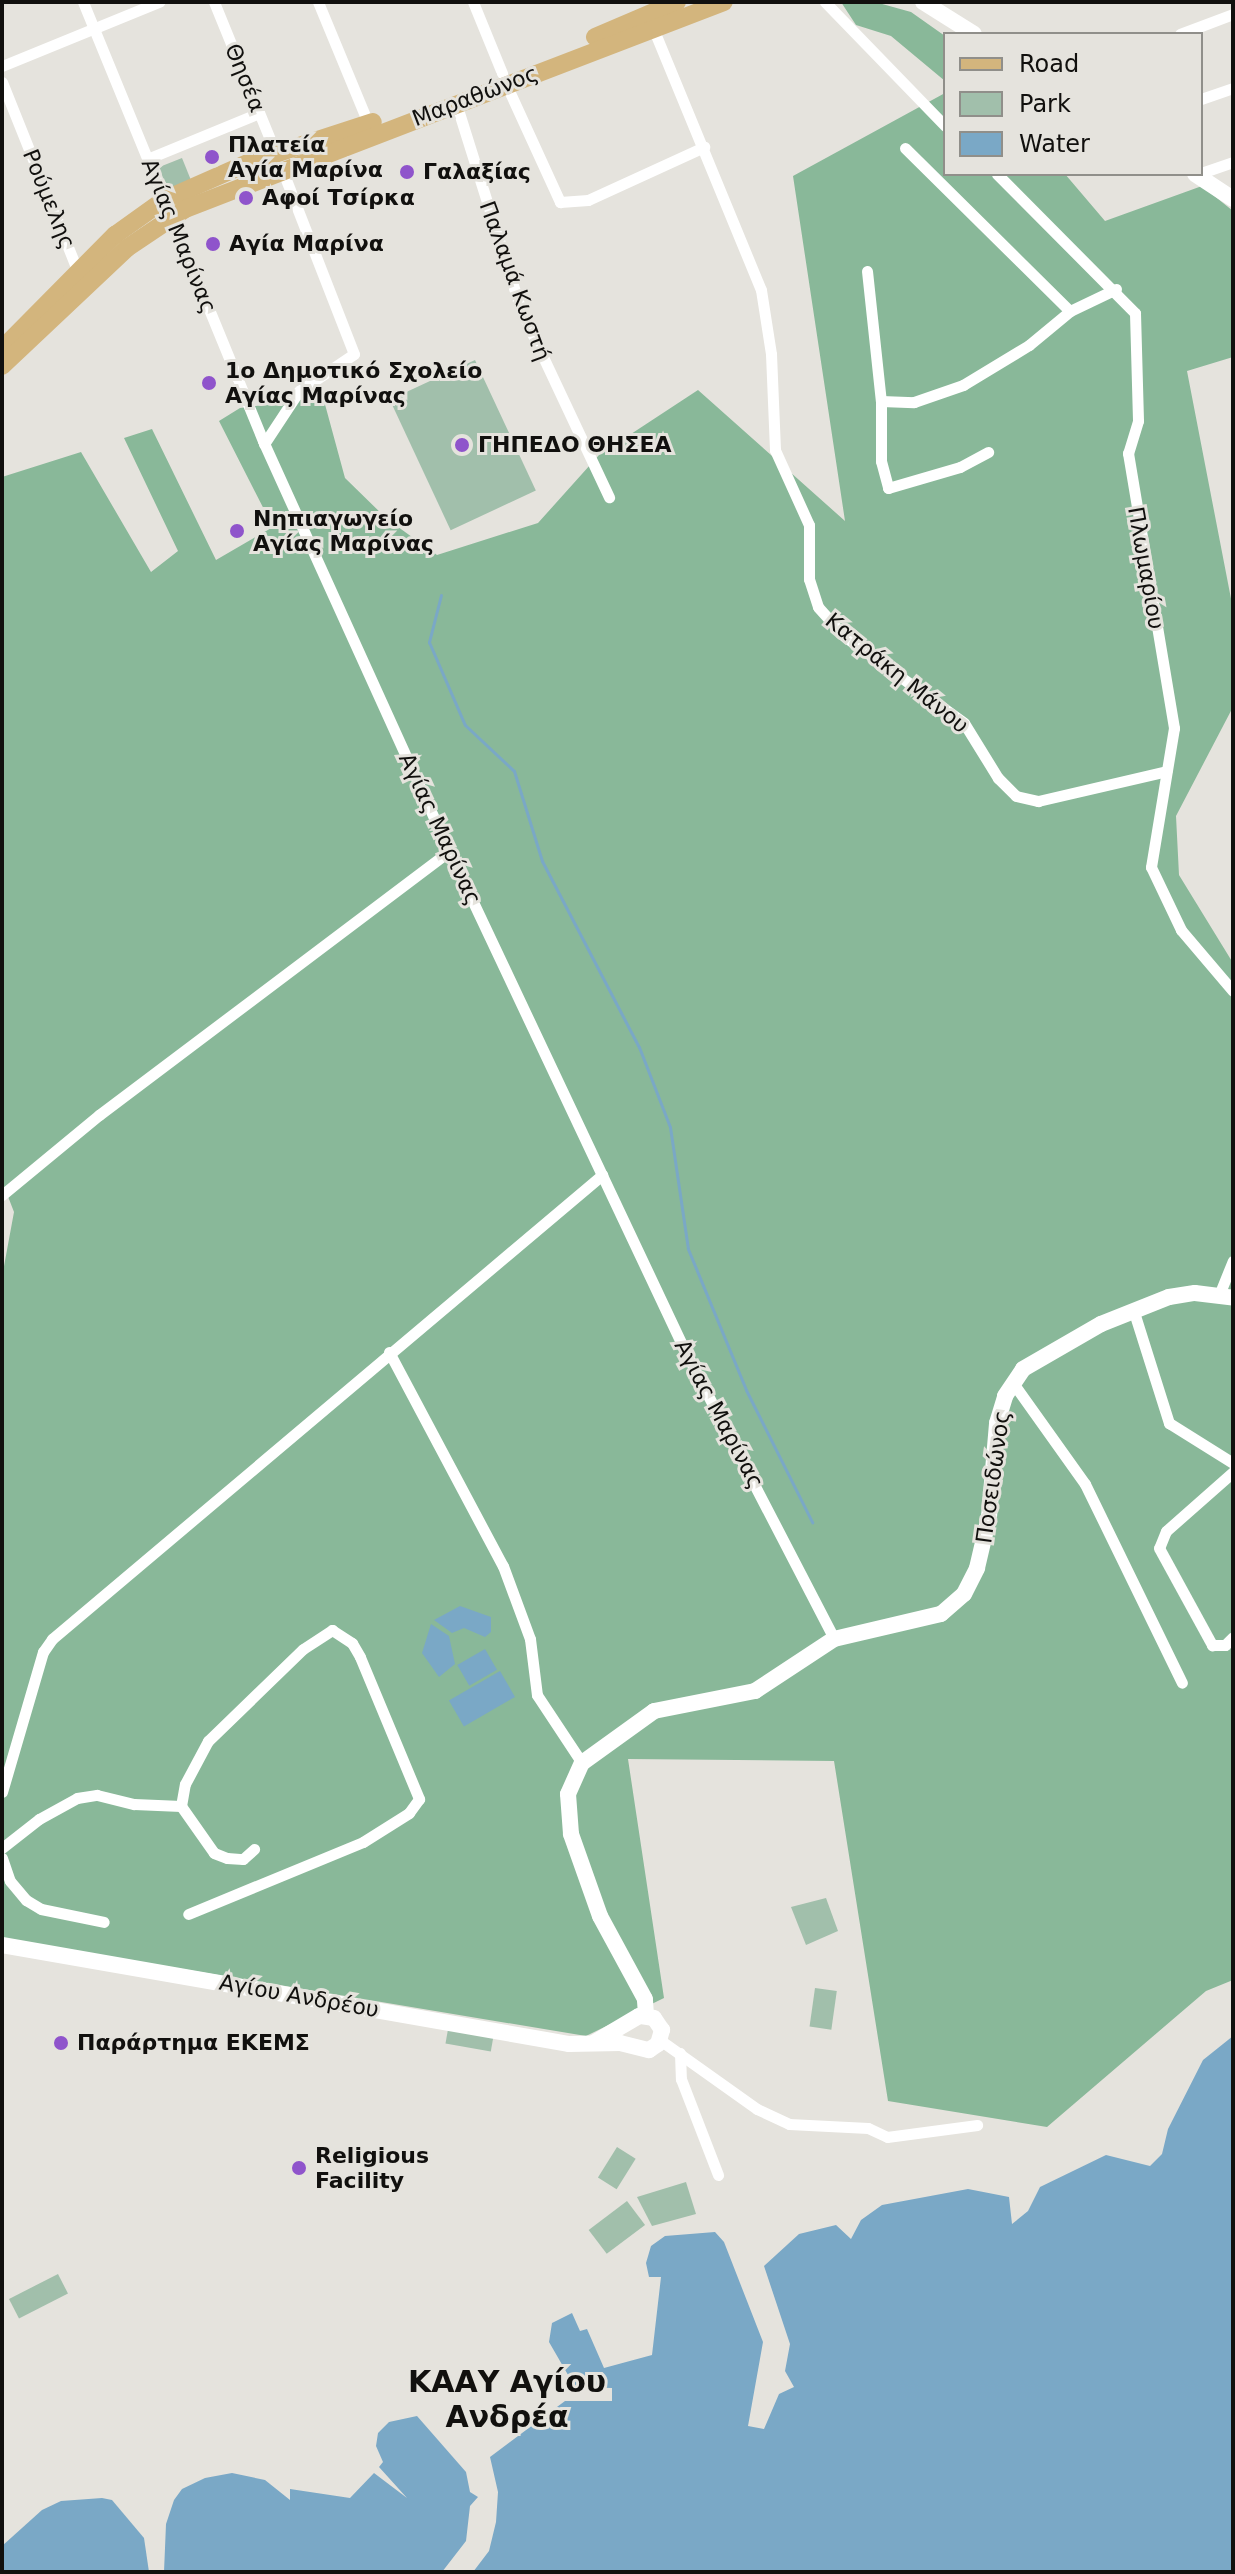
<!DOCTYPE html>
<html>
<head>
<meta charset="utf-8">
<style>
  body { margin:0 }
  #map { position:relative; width:1235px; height:2574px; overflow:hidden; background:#e5e3dd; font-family:"DejaVu Sans",sans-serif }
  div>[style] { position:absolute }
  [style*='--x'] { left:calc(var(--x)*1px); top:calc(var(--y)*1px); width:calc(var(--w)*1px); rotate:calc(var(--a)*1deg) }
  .green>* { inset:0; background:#a1bfab; transform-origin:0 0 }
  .forest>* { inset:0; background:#89b899 }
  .water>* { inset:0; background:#7aa8c6; transform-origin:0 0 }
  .stream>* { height:3px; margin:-1.5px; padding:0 1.5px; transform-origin:1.5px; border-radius:1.5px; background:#7aa8c6 }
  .street>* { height:11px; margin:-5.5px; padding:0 5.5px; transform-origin:5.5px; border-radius:5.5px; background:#fff }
  .secondary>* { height:16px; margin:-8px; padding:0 8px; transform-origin:8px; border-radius:8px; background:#fff }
  .primary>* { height:18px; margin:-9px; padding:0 9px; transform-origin:9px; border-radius:9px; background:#d3b57d }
  .dots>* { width:22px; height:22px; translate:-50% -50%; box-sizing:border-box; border:4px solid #e5e3dd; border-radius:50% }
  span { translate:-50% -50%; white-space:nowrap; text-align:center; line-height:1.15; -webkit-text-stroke:6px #e5e3dd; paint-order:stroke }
  .street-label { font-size:22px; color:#11100e }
  .poi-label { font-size:22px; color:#11100e; font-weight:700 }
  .left { translate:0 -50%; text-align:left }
  .district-label { font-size:30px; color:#11100e; font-weight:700 }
  .frame { position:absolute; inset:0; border:4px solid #11100e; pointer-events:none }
  .legend { position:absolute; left:943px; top:32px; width:260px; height:144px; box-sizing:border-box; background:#e5e3dd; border:2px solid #908f8a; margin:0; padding:10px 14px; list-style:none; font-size:24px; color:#11100e }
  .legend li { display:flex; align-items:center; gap:16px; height:40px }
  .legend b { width:40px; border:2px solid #908f8a }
</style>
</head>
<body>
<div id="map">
  <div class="green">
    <div style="left:182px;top:158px;width:24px;height:25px;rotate:68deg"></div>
    <div style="left:475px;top:360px;width:144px;height:94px;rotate:65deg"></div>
    <div style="clip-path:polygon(826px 1898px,838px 1931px,806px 1945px,791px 1907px)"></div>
    <div style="left:815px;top:1988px;width:22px;height:39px;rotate:8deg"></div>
    <div style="left:450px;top:2018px;width:46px;height:26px;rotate:10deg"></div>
    <div style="left:617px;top:2147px;width:22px;height:36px;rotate:32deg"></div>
    <div style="clip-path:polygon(686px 2182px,696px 2214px,652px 2226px,637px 2197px)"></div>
    <div style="left:627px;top:2201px;width:30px;height:48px;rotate:53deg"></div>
    <div style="left:58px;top:2274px;width:22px;height:55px;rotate:63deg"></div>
  </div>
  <div class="forest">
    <div style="clip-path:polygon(841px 2px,875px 2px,911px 12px,945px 36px,945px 81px,891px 36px,856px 25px)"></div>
    <div style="clip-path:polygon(945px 93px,945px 174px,1065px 174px,1105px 221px,1202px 186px,1233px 211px,1233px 357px,1187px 371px,1233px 609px,1233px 707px,1176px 816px,1179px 875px,1233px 963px,1233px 1980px,1206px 1991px,1047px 2127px,888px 2101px,834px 1761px,628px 1759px,664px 1998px,586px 2036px,2px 1939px,2px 1277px,14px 1212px,2px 1181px,2px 477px,81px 452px,151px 572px,178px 551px,124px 438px,152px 429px,216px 560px,273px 527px,219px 421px,240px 408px,323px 397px,345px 478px,387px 519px,437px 555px,538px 523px,599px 455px,698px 390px,845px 521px,793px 176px)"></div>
  </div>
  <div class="water">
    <div style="clip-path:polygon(460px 1606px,491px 1617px,491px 1632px,485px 1637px,464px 1628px,452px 1633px,434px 1620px)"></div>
    <div style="clip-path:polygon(431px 1624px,449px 1636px,455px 1664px,439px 1677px,422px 1653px)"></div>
    <div style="left:485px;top:1649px;width:24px;height:32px;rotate:60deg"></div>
    <div style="left:500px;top:1671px;width:30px;height:59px;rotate:60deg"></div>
    <div style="clip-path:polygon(1233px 2036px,1233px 2572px,473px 2572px,489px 2551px,496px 2522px,498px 2492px,490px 2457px,565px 2401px,612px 2401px,612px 2388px,575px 2387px,549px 2342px,552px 2323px,572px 2313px,580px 2331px,587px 2329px,604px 2368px,652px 2355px,661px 2277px,649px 2277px,646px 2263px,651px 2246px,665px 2236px,715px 2232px,724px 2242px,763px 2342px,748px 2426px,764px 2429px,779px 2394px,794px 2387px,785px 2371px,790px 2344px,764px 2266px,799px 2234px,836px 2225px,851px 2239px,861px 2220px,882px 2205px,968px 2189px,1009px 2197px,1012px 2224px,1028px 2211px,1040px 2187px,1106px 2155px,1150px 2166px,1162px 2154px,1168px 2129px,1203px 2060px)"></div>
    <div style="clip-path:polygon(417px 2416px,466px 2472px,470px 2492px,478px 2497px,470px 2506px,466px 2541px,442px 2572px,164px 2572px,166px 2524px,174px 2500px,182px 2489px,205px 2478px,232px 2473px,265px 2480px,290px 2500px,290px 2489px,350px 2498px,374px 2473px,407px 2498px,379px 2467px,383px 2462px,376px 2446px,378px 2433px,389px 2422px)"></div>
    <div style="clip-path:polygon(102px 2498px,112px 2500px,144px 2538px,149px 2572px,2px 2572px,2px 2546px,42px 2510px,61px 2501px)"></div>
  </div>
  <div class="stream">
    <div style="--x:441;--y:595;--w:49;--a:104.3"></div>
    <div style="--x:429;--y:642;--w:90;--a:66.6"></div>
    <div style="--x:465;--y:725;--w:67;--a:43.2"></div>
    <div style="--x:514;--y:771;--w:94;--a:72.7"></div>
    <div style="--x:542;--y:861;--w:210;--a:62.5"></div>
    <div style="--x:639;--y:1047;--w:86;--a:68.8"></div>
    <div style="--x:670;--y:1127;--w:123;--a:81.6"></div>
    <div style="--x:688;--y:1249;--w:152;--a:67.6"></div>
    <div style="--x:746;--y:1390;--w:148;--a:63.4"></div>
  </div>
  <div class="street">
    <div style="--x:83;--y:2;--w:474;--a:67.7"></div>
    <div style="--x:263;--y:441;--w:450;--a:65.6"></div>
    <div style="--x:449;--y:851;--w:553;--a:64.73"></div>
    <div style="--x:685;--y:1351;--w:324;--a:62.6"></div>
    <div style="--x:214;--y:2;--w:164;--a:67.8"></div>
    <div style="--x:318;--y:2;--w:131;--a:67.5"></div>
    <div style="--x:473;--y:2;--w:77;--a:67.8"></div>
    <div style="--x:825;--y:2;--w:173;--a:45.9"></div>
    <div style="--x:653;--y:28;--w:283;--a:67.6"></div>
    <div style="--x:761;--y:290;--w:65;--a:81.1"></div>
    <div style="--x:771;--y:354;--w:96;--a:87.6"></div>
    <div style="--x:775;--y:450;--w:82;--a:65.6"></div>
    <div style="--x:809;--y:525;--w:54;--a:90"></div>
    <div style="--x:809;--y:579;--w:29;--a:72"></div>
    <div style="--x:818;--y:607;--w:39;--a:48"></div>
    <div style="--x:844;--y:636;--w:148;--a:35.9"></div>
    <div style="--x:964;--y:723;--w:65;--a:58.3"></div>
    <div style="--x:998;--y:778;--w:25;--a:45"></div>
    <div style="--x:1016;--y:796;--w:23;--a:13"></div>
    <div style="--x:1038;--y:801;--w:132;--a:-13.1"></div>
    <div style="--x:1180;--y:34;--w:57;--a:-20.7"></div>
    <div style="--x:2;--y:66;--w:170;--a:-22.2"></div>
    <div style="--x:2;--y:82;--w:205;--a:68.2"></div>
    <div style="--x:506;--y:84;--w:130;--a:65.4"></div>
    <div style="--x:560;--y:202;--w:28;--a:-4"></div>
    <div style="--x:588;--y:200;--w:128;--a:-24.6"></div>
    <div style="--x:1201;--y:99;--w:34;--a:-19"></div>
    <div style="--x:456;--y:103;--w:217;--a:72.6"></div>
    <div style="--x:521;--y:310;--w:207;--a:64.8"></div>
    <div style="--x:905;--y:148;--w:232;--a:44.7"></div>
    <div style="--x:147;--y:159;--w:121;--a:-22.3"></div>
    <div style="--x:1201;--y:173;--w:34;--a:-19"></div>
    <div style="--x:997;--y:174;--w:196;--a:45.2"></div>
    <div style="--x:1135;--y:313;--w:108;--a:88.4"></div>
    <div style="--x:1138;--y:421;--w:34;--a:107"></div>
    <div style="--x:1128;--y:453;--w:279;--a:80.5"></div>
    <div style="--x:1174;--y:728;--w:141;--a:99.4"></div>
    <div style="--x:1151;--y:867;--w:70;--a:64.5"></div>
    <div style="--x:1181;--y:930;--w:80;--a:49.6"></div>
    <div style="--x:867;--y:271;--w:131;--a:83.9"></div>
    <div style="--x:881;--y:401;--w:60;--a:90"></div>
    <div style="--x:881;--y:461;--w:28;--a:75"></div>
    <div style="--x:888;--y:488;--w:75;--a:-16.3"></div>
    <div style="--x:960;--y:467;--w:32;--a:-28"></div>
    <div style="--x:881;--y:401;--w:33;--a:2"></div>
    <div style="--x:914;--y:402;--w:52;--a:-19.1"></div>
    <div style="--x:963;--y:385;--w:77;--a:-31.2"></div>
    <div style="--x:1029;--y:345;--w:53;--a:-39.7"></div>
    <div style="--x:1070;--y:311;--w:51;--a:-25.6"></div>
    <div style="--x:264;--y:444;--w:64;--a:-56.6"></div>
    <div style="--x:299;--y:391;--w:66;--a:-33.9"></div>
    <div style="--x:354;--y:354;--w:199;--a:-111.3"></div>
    <div style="--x:2;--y:1195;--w:126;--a:-39.5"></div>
    <div style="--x:99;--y:1115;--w:438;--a:-37"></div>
    <div style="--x:1219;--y:1295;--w:37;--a:-68"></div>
    <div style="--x:1133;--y:1309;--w:120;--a:72.5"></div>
    <div style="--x:1169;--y:1423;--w:75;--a:32"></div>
    <div style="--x:389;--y:1352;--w:242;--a:62"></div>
    <div style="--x:503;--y:1566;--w:78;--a:69.7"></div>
    <div style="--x:530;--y:1639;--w:56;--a:82.9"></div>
    <div style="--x:537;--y:1695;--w:82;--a:56.5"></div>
    <div style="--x:1013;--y:1383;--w:124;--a:54.5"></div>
    <div style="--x:1085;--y:1484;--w:221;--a:64"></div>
    <div style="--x:1233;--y:1472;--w:89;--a:138.6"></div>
    <div style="--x:1166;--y:1531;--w:18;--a:112"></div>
    <div style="--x:1159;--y:1548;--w:111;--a:61.3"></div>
    <div style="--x:1212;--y:1645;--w:13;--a:0"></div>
    <div style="--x:1225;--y:1645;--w:11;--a:-45"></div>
    <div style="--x:2;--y:1792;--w:146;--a:-73.7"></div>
    <div style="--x:43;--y:1652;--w:16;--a:-55"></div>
    <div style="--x:52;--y:1639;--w:720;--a:-40.15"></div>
    <div style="--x:181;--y:1806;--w:22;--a:-80"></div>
    <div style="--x:185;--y:1784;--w:49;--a:-61.9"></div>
    <div style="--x:208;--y:1741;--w:132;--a:-44.1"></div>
    <div style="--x:303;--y:1649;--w:35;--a:-33"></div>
    <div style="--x:332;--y:1630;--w:24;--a:33"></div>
    <div style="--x:352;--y:1643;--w:16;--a:60"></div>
    <div style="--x:360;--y:1657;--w:154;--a:67.4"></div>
    <div style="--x:419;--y:1799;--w:17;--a:126"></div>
    <div style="--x:409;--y:1813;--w:54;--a:147.8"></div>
    <div style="--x:363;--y:1842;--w:189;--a:157.6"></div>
    <div style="--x:2;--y:1848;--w:47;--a:-38.1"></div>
    <div style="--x:39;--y:1819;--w:43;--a:-28.9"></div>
    <div style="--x:77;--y:1798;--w:20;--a:-9"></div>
    <div style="--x:97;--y:1795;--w:38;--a:14"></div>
    <div style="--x:134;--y:1804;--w:47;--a:2.4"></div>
    <div style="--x:181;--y:1806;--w:57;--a:54.9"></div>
    <div style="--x:214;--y:1853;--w:14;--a:21"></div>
    <div style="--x:227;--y:1858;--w:16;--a:4"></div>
    <div style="--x:243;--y:1859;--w:15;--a:-42"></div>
    <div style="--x:2;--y:1858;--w:24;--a:71"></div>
    <div style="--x:10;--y:1881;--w:25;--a:50"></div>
    <div style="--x:26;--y:1900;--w:17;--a:31"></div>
    <div style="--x:41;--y:1909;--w:64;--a:11.7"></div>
    <div style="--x:660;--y:2040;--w:119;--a:35.4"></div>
    <div style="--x:757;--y:2109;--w:35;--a:25"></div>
    <div style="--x:789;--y:2124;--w:79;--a:2.9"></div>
    <div style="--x:868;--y:2128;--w:21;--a:25"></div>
    <div style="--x:887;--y:2137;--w:91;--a:-7.6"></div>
    <div style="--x:680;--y:2053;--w:26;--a:88"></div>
    <div style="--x:681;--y:2079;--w:103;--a:68.9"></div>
  </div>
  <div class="secondary">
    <div style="--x:923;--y:2;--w:60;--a:32.1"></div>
    <div style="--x:1195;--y:174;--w:45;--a:33.3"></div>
    <div style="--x:2;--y:1945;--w:576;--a:9.9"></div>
    <div style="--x:569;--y:2044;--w:51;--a:-1.1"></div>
    <div style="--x:620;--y:2043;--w:30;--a:14"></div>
    <div style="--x:649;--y:2050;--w:11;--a:-34"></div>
    <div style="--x:658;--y:2044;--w:15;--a:-74"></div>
    <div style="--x:662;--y:2030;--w:14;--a:-124"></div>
    <div style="--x:654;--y:2018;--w:15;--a:-172"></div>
    <div style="--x:639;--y:2016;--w:51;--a:149.4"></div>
    <div style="--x:646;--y:2015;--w:16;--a:-94"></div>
    <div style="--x:645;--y:1999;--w:94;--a:-118.5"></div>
    <div style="--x:600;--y:1916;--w:87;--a:-109.5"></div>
    <div style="--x:571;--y:1834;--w:40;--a:-94.3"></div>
    <div style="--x:568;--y:1794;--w:34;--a:-66"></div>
    <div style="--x:582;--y:1763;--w:89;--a:-35.8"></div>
    <div style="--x:654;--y:1711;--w:103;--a:-11.2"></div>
    <div style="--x:755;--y:1691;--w:95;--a:-33.4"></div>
    <div style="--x:834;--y:1639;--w:110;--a:-13.2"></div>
    <div style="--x:941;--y:1614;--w:30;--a:-41"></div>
    <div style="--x:964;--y:1594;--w:29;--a:-63"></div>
    <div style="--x:977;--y:1568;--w:52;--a:-76.8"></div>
    <div style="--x:989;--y:1517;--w:94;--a:-85.1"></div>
    <div style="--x:997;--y:1423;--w:28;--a:-73"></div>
    <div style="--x:1005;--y:1396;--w:32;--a:-56"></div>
    <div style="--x:1023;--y:1369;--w:90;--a:-30"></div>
    <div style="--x:1101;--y:1324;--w:73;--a:-21.7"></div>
    <div style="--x:1169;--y:1297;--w:26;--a:-9"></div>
    <div style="--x:1195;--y:1293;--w:38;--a:7"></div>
  </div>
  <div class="primary">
    <div style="--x:595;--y:37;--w:89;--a:-23.1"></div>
    <div style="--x:2;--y:349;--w:161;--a:-45.3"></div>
    <div style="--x:115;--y:235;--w:60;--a:-35.5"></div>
    <div style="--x:164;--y:200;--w:94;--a:-23.8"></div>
    <div style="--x:250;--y:162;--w:129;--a:-18"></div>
    <div style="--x:2;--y:366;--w:172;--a:-43.3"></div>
    <div style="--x:127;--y:248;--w:70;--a:-33.9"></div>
    <div style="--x:185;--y:209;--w:577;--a:-21.01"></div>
  </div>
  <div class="dots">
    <div style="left:212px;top:157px;background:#8f54cb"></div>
    <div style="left:407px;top:172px;background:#8f54cb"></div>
    <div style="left:246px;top:198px;background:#8f54cb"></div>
    <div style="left:213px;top:244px;background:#8f54cb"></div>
    <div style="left:209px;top:383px;background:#8f54cb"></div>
    <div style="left:462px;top:445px;background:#8f54cb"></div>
    <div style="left:237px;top:531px;background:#8f54cb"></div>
    <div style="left:61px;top:2043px;background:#8f54cb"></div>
    <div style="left:299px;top:2168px;background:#8f54cb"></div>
  </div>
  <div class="street-label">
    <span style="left:245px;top:78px;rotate:68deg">Θησέα</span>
    <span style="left:475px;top:96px;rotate:-21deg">Μαραθώνος</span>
    <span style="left:49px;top:199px;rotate:68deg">Ρούμελης</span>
    <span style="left:179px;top:236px;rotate:68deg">Αγίας Μαρίνας</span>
    <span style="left:515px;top:281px;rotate:70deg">Παλαμά Κωστή</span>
    <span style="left:1146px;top:568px;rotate:80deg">Πλωμαρίου</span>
    <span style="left:897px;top:673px;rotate:39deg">Κατράκη Μάνου</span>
    <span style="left:440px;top:829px;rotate:65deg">Αγίας Μαρίνας</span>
    <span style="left:719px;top:1414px;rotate:62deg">Αγίας Μαρίνας</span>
    <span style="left:993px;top:1477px;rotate:-82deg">Ποσειδώνος</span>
    <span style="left:299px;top:1996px;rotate:10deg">Αγίου Ανδρέου</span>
  </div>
  <div class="poi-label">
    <span class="left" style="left:228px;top:157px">Πλατεία<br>Αγία Μαρίνα</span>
    <span class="left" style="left:423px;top:172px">Γαλαξίας</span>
    <span class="left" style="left:262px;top:198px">Αφοί Τσίρκα</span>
    <span class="left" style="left:229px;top:244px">Αγία Μαρίνα</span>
    <span class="left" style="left:225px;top:383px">1ο Δημοτικό Σχολείο<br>Αγίας Μαρίνας</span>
    <span class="left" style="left:478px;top:445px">ΓΗΠΕΔΟ ΘΗΣΕΑ</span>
    <span class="left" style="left:253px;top:531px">Νηπιαγωγείο<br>Αγίας Μαρίνας</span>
    <span class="left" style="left:77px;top:2043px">Παράρτημα ΕΚΕΜΣ</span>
    <span class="left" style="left:315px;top:2168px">Religious<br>Facility</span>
  </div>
  <div class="district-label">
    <span style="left:507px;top:2399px">ΚΑΑΥ Αγίου<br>Ανδρέα</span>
  </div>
  <div class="frame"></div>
  <ul class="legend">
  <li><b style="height:10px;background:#d3b57d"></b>Road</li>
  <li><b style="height:22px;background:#a1bfab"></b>Park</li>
  <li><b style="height:22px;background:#7aa8c6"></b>Water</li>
  </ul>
</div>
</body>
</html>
